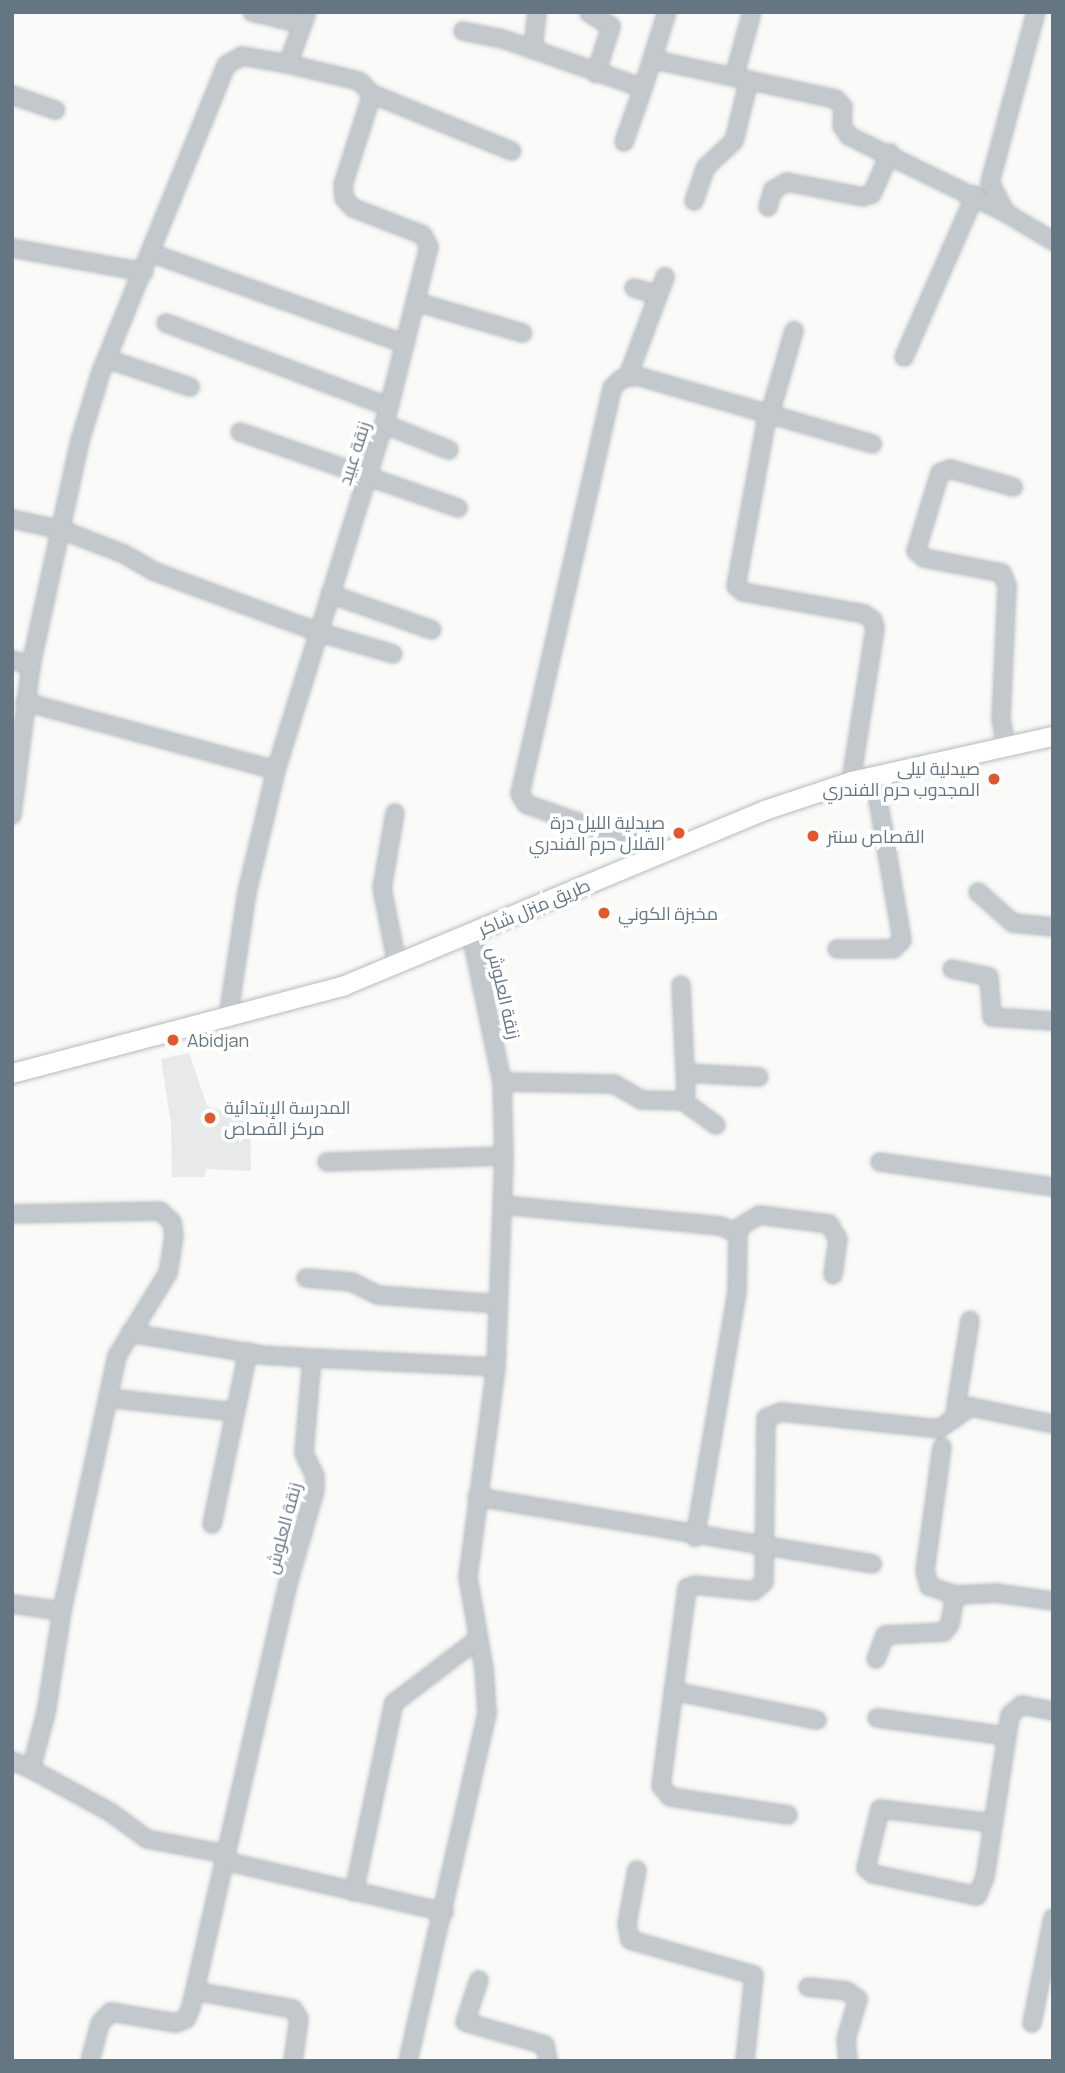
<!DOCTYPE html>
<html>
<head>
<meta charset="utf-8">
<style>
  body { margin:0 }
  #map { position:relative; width:1065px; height:2073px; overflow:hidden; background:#fafaf8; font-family:Manrope,Cairo,sans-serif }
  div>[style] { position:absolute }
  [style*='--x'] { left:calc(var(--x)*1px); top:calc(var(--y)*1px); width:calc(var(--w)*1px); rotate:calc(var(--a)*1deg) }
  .built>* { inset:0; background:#e8e9e9 }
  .roads { filter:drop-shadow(0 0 2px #b5babe) drop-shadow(0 0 2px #b5babe) }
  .minor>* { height:16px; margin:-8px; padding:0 8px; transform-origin:8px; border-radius:8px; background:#c3c8cc }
  .major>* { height:19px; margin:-9.5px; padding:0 9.5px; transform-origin:9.5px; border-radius:9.5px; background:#fff }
  .dots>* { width:19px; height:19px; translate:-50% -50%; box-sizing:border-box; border:4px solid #fff; border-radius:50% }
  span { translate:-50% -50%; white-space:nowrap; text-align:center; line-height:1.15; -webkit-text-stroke:7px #fff; paint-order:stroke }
  .street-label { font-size:18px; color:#657683 }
  .poi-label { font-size:18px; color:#657683 }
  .right { translate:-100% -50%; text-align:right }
  .left { translate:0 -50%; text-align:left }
  .frame { position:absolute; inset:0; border:14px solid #657683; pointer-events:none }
</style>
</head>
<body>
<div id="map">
  <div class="built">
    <div style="clip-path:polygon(189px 1053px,207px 1106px,226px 1112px,250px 1106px,251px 1171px,206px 1169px,205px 1177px,172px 1177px,171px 1124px,161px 1059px)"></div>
  </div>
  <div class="roads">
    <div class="minor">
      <div style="--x:252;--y:12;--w:51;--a:13.5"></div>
      <div style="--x:1036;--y:12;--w:177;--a:105.1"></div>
      <div style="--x:990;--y:183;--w:34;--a:62"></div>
      <div style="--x:1006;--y:213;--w:55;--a:30.8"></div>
      <div style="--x:589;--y:13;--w:26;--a:31"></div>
      <div style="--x:611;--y:26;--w:50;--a:107.4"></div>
      <div style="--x:463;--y:31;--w:41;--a:11.3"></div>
      <div style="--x:503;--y:39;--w:148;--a:19.3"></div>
      <div style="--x:643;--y:88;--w:80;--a:-72.5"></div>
      <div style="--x:533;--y:50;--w:38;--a:-84"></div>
      <div style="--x:655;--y:60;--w:185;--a:12.2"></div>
      <div style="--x:836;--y:99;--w:11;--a:49"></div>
      <div style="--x:843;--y:107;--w:19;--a:93"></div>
      <div style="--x:842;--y:126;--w:12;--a:55"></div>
      <div style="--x:849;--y:136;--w:175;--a:26.1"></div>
      <div style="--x:734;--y:77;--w:67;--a:-74.5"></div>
      <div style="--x:372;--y:94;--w:151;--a:22.2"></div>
      <div style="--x:12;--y:95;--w:46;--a:19.2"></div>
      <div style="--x:624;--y:142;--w:57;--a:-70.6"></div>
      <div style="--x:694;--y:201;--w:36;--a:-71"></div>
      <div style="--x:706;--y:167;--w:38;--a:-43"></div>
      <div style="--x:734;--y:141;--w:63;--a:-76.2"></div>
      <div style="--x:768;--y:207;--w:18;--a:-74"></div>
      <div style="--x:773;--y:190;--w:16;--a:-30"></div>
      <div style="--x:787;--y:182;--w:77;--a:11.2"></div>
      <div style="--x:863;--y:197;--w:9;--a:-18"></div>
      <div style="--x:872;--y:194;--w:45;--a:-66.3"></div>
      <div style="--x:12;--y:248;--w:134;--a:10.3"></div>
      <div style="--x:151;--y:253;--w:270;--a:19.7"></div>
      <div style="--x:634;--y:288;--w:25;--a:16"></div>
      <div style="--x:416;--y:302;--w:111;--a:16.2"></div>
      <div style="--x:166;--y:323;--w:238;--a:20.6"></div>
      <div style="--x:904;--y:357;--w:177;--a:-66.3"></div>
      <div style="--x:107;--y:359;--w:88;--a:18.6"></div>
      <div style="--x:628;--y:376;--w:106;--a:-69.5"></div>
      <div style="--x:767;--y:417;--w:172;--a:100.4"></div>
      <div style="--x:736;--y:586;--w:9;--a:41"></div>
      <div style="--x:743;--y:592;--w:123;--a:10.3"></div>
      <div style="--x:864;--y:614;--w:11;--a:34"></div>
      <div style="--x:873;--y:620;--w:9;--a:77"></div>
      <div style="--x:875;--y:629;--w:154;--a:99"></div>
      <div style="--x:769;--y:417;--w:90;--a:-73.8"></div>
      <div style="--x:384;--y:424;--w:70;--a:21.8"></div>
      <div style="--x:240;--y:432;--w:231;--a:19.2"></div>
      <div style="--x:12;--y:519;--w:51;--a:12.4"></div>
      <div style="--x:62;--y:530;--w:66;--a:21.2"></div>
      <div style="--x:124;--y:554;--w:34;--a:30"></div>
      <div style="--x:153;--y:571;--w:176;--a:20.3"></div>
      <div style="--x:318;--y:632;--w:78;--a:16.3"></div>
      <div style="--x:330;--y:594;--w:108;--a:19.4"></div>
      <div style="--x:12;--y:660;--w:20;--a:15"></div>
      <div style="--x:25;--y:702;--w:260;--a:15.2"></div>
      <div style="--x:1006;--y:747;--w:28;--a:-100"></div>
      <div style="--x:1001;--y:719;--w:134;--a:-87.4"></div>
      <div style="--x:1007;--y:585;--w:13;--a:-113"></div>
      <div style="--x:1002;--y:573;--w:79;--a:-169.1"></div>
      <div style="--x:924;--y:558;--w:11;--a:-139"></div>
      <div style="--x:916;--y:551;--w:82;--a:-72.9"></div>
      <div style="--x:940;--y:473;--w:11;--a:-22"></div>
      <div style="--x:950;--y:469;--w:66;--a:15.9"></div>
      <div style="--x:395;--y:813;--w:76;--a:99.8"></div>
      <div style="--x:382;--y:888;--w:77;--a:78.8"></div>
      <div style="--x:12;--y:815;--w:151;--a:-82.8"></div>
      <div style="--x:31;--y:665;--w:229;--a:-77.7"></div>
      <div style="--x:80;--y:441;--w:72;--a:-73.1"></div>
      <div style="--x:101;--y:372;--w:331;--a:-67.8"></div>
      <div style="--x:226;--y:65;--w:18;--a:-29"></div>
      <div style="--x:242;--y:56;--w:47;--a:9.9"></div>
      <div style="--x:663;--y:852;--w:145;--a:-160.7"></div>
      <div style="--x:526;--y:804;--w:12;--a:-121"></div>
      <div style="--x:520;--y:794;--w:416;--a:-77.2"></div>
      <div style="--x:612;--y:388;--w:13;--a:-45"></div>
      <div style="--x:621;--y:379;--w:16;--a:-11"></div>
      <div style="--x:637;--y:376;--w:245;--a:16.1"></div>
      <div style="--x:978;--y:892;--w:47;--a:41.5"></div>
      <div style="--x:1013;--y:923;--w:40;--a:5.7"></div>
      <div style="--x:837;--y:949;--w:56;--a:0"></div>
      <div style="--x:893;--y:949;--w:13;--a:-45"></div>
      <div style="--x:902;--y:940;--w:166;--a:-99.7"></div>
      <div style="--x:952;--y:969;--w:38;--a:12"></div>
      <div style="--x:989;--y:977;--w:40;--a:85.7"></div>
      <div style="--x:992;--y:1017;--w:61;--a:3.8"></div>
      <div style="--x:681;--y:985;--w:106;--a:87.3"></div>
      <div style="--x:686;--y:1091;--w:10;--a:107"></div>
      <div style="--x:228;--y:1018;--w:127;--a:-81.4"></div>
      <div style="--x:247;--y:892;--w:125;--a:-76.6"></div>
      <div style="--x:276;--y:770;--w:380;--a:-72.7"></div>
      <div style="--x:389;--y:407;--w:165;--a:-76"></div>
      <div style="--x:429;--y:247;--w:13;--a:-117"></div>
      <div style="--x:423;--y:235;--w:75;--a:-158.9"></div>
      <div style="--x:353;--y:208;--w:13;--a:-132"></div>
      <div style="--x:344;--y:198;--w:13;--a:-94"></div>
      <div style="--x:343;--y:185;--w:96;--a:-72.3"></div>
      <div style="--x:372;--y:94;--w:18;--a:-135"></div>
      <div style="--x:359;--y:81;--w:73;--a:-166.5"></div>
      <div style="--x:288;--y:64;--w:55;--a:-69.9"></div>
      <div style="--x:686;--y:1073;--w:73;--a:3.1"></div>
      <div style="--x:502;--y:1082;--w:112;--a:1"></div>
      <div style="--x:614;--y:1084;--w:32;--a:30"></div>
      <div style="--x:642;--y:1100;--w:41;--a:1.4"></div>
      <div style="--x:683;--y:1101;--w:41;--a:36"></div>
      <div style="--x:327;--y:1162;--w:177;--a:-1.9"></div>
      <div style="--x:880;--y:1162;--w:175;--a:8.2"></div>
      <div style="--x:502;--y:1205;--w:220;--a:5.5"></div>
      <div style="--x:721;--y:1226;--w:19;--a:25"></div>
      <div style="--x:738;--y:1234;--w:58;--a:91"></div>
      <div style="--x:737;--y:1292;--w:249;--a:99.7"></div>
      <div style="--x:12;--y:1214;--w:148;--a:-1.2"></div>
      <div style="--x:160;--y:1211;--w:16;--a:43"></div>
      <div style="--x:172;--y:1222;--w:14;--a:82"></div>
      <div style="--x:174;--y:1236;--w:37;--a:99"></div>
      <div style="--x:168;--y:1273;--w:97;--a:121.6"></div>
      <div style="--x:117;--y:1356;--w:261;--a:102.2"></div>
      <div style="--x:62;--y:1611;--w:103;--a:98.9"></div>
      <div style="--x:46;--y:1713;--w:58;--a:105"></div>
      <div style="--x:31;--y:1769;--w:21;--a:-157"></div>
      <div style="--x:735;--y:1230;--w:28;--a:-32"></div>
      <div style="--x:759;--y:1215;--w:71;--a:7.3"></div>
      <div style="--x:829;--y:1224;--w:17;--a:59"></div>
      <div style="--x:838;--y:1239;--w:36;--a:98"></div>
      <div style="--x:306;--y:1278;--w:46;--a:5"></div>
      <div style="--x:352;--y:1282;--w:29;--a:27"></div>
      <div style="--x:378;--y:1295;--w:120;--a:4.3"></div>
      <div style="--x:130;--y:1333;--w:133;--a:9.5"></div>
      <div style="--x:261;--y:1355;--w:51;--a:3.4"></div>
      <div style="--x:108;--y:1398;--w:128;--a:6.3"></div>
      <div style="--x:954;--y:1419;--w:100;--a:-80.8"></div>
      <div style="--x:942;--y:1447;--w:125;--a:97.8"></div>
      <div style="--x:925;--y:1571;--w:16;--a:75"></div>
      <div style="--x:929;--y:1586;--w:28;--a:19"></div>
      <div style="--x:955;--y:1595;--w:41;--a:-2.8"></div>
      <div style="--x:996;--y:1593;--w:58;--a:8"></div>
      <div style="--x:477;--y:1497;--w:401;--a:9.6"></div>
      <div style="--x:212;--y:1524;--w:176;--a:-78.2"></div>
      <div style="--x:12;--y:1604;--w:50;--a:8"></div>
      <div style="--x:876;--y:1659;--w:26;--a:-69"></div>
      <div style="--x:885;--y:1635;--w:59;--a:-2.9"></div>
      <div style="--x:944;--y:1632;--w:10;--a:-53"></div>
      <div style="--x:950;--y:1624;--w:29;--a:-80"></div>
      <div style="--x:673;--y:1691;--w:147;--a:11.4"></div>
      <div style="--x:877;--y:1718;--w:130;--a:7.9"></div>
      <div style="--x:31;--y:1769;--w:90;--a:28.6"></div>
      <div style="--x:110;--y:1812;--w:46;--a:36.1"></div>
      <div style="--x:147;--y:1839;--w:80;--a:10.8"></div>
      <div style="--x:788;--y:1815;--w:119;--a:-171.3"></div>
      <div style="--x:670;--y:1797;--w:14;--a:-129"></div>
      <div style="--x:661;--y:1786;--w:200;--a:-82.5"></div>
      <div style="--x:687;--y:1588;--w:9;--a:-21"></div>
      <div style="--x:695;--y:1585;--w:59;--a:5.8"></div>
      <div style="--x:754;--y:1591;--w:13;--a:-42"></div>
      <div style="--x:764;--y:1582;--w:164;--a:-89.3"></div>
      <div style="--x:766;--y:1418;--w:16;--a:-22"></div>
      <div style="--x:781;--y:1412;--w:159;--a:6.1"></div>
      <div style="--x:939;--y:1429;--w:39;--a:-35"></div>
      <div style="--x:971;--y:1407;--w:84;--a:11.7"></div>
      <div style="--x:993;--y:1823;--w:114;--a:-172.9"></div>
      <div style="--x:880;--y:1809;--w:61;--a:103.3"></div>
      <div style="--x:866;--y:1868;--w:9;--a:41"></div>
      <div style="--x:873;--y:1874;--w:106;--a:11.9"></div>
      <div style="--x:977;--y:1896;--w:21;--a:-67"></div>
      <div style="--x:985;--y:1877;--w:164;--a:-81.2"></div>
      <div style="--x:1010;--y:1715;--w:16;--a:-40"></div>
      <div style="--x:1022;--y:1705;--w:32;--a:11"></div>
      <div style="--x:225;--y:1861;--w:225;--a:13.1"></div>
      <div style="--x:637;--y:1870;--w:55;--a:100.5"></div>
      <div style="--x:627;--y:1924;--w:16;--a:79"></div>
      <div style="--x:630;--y:1940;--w:129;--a:15.8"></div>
      <div style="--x:754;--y:1975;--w:86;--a:96"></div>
      <div style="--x:354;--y:1892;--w:193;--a:-78.1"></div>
      <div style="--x:394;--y:1703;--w:106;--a:-37.3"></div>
      <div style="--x:479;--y:1980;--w:44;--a:108.4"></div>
      <div style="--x:465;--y:2022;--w:83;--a:16"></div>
      <div style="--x:545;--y:2045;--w:16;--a:79"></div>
      <div style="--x:808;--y:1987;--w:39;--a:6"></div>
      <div style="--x:847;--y:1991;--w:14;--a:36"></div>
      <div style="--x:858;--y:1999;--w:42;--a:106.7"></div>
      <div style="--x:846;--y:2039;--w:22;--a:85"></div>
      <div style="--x:195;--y:1991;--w:100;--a:10.4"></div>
      <div style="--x:293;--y:2009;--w:12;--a:59"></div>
      <div style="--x:299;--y:2019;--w:42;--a:98.1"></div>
      <div style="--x:1032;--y:2023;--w:107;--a:-78.7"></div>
      <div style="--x:90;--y:2061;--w:39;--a:-75"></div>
      <div style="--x:100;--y:2023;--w:16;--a:-45"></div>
      <div style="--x:111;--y:2012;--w:66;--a:9.6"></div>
      <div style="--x:176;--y:2023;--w:11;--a:-22"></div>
      <div style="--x:186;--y:2019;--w:13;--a:-67"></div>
      <div style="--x:191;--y:2007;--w:438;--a:-77.1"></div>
      <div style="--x:289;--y:1580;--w:94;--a:-73.9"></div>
      <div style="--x:315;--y:1490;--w:14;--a:-90"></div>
      <div style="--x:315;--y:1476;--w:25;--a:-116"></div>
      <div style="--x:304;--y:1453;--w:95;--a:-85.2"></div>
      <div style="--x:312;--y:1358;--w:184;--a:2.8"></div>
      <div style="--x:496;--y:1367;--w:211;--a:-87.8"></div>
      <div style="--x:504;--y:1156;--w:74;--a:-91.5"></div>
      <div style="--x:502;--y:1082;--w:152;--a:-101.8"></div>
      <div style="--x:408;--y:2061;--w:358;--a:-77.2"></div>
      <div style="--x:487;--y:1712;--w:43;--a:-94"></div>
      <div style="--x:484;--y:1669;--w:93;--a:-99.9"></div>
      <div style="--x:468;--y:1577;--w:212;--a:-82.4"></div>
    </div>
    <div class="major">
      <div style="--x:12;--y:1073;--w:343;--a:-14.8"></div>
      <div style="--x:344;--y:985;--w:455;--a:-22.6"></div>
      <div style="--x:764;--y:810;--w:92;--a:-18.4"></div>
      <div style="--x:851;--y:781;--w:207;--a:-12.6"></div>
    </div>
  </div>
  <div class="dots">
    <div style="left:994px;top:779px;background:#e4572e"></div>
    <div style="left:679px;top:833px;background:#e4572e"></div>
    <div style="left:813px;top:836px;background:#e4572e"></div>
    <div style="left:604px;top:913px;background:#e4572e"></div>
    <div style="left:173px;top:1040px;background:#e4572e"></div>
    <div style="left:210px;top:1118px;background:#e4572e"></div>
  </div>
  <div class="street-label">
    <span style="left:354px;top:453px;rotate:-72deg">زنقة عبيد</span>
    <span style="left:534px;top:907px;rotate:-23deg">طريق منزل شاكر</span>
    <span style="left:504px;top:993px;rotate:77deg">زنقة العلوش</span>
    <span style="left:283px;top:1528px;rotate:-75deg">زنقة العلوش</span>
  </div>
  <div class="poi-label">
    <span class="right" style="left:980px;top:779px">صيدلية ليلى<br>المجدوب حرم الفندري</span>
    <span class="right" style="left:665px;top:833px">صيدلية الليل درة<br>القلال حرم الفندري</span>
    <span class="left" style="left:827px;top:836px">القصاص سنتر</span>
    <span class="left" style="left:618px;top:913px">مخبزة الكوني</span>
    <span class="left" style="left:187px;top:1040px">Abidjan</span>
    <span class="left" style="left:224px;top:1118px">المدرسة الإبتدائية<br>مركز القصاص</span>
  </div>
  <div class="frame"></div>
</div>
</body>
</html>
